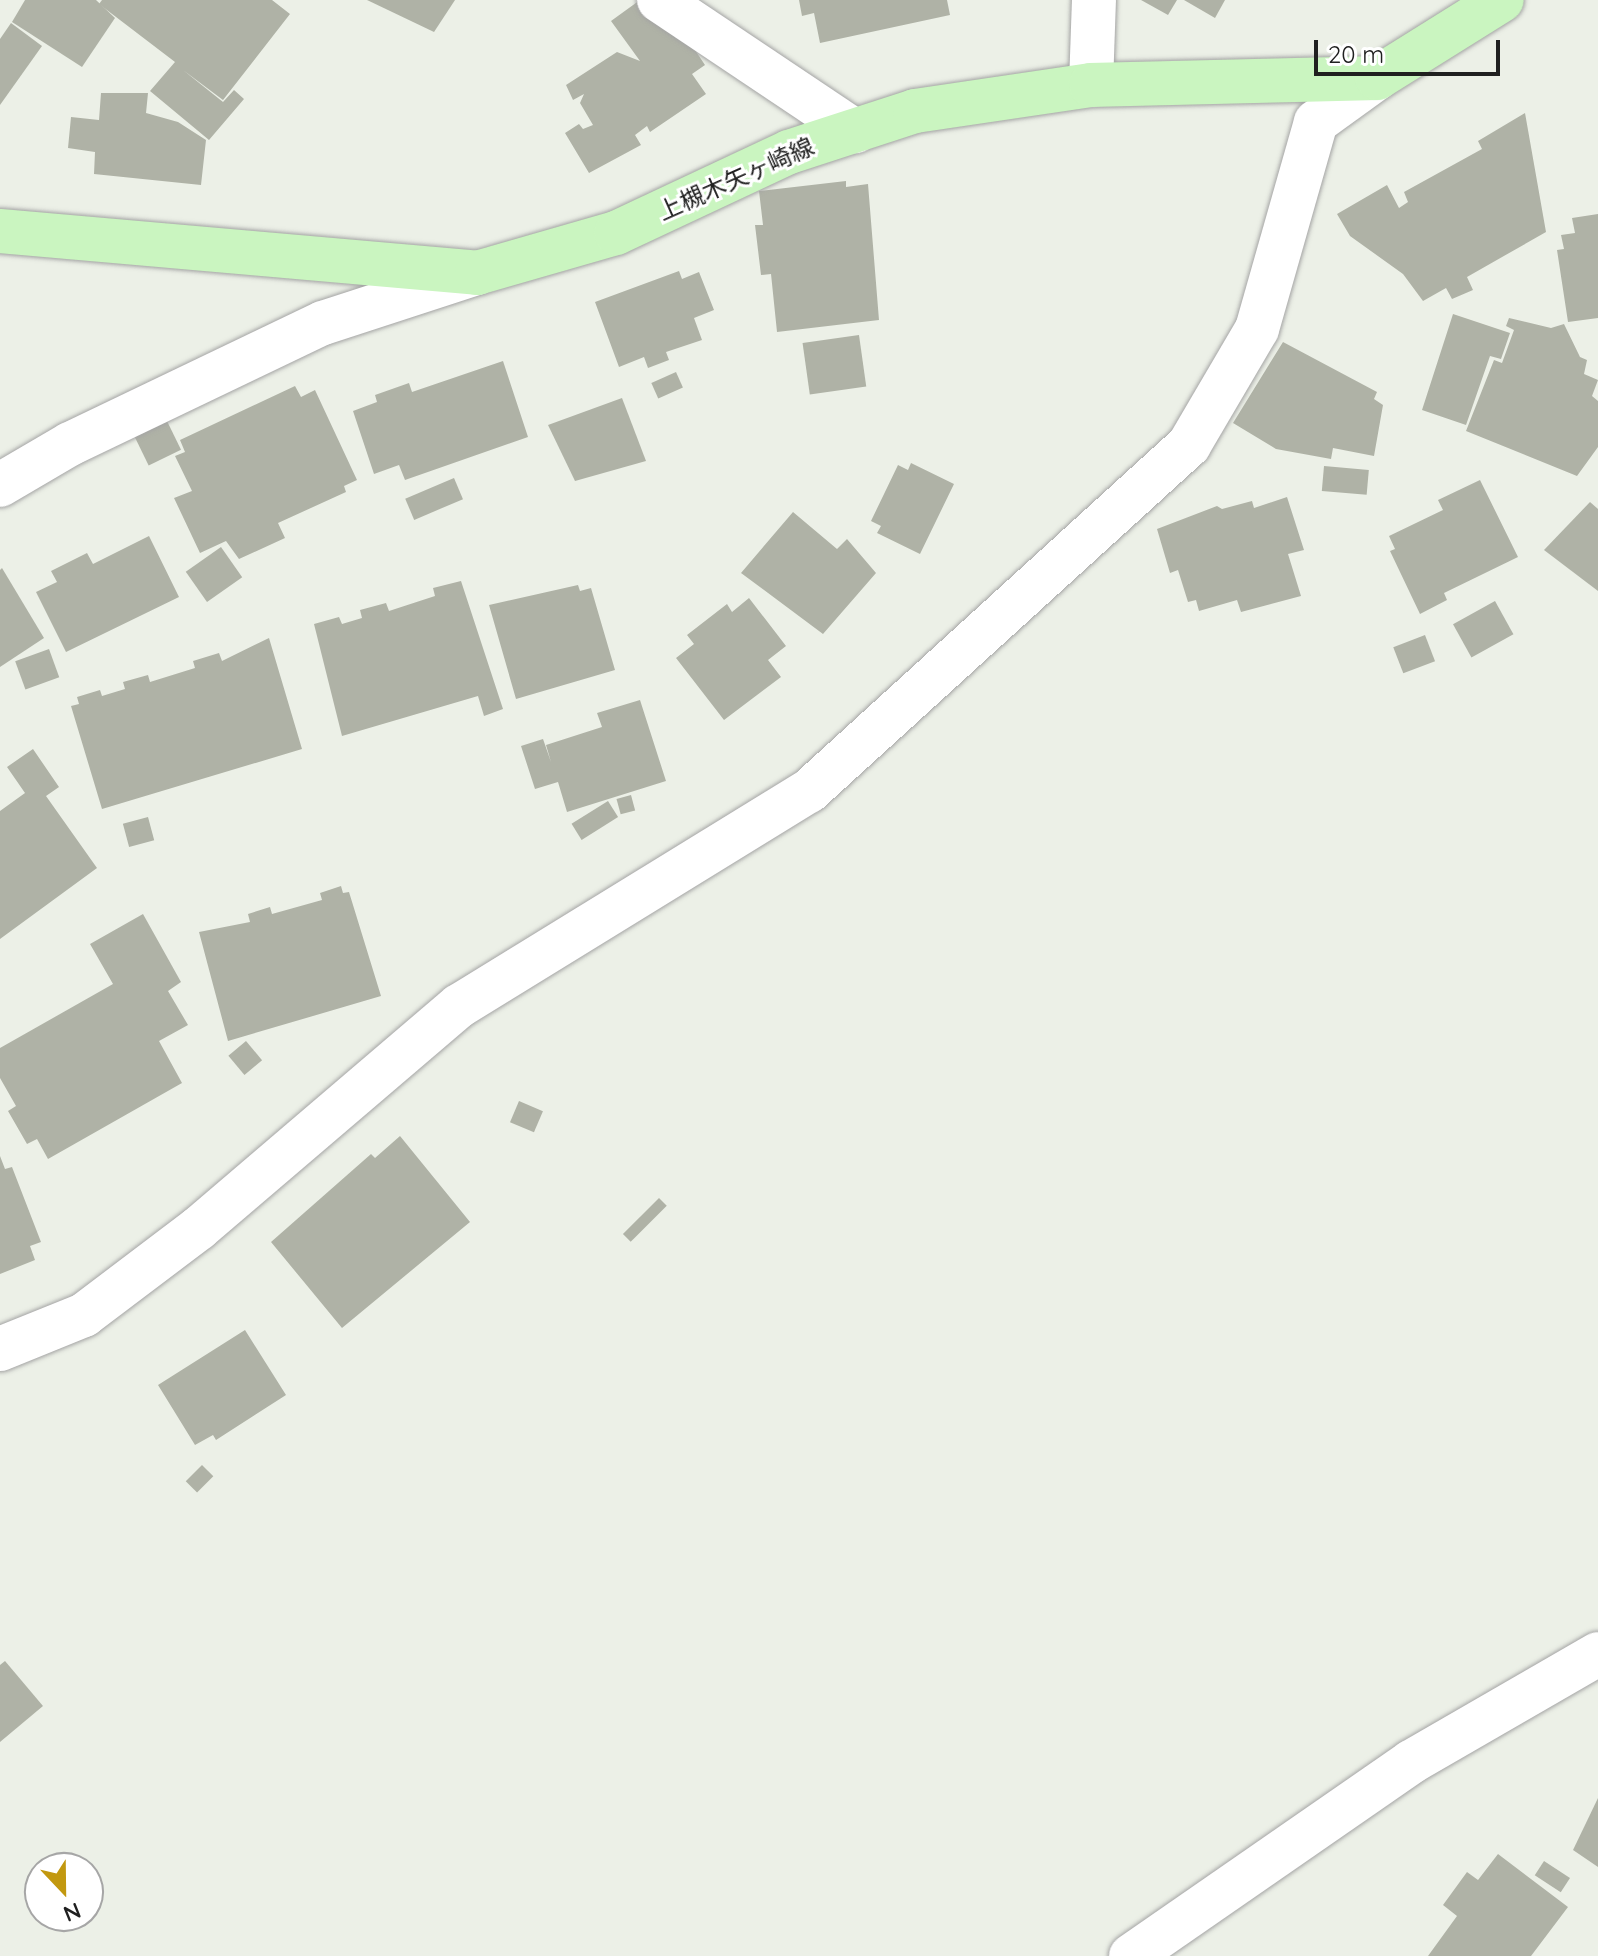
<!DOCTYPE html>
<html>
<head>
<meta charset="utf-8">
<style>
  body { margin:0 }
  #map { position:relative; width:1598px; height:1956px; overflow:hidden; background:#ecf0e7; font-family:Quicksand,"Noto Sans JP",sans-serif }
  div>[style] { position:absolute }
  [style*='--x'] { left:calc(var(--x)*1px); top:calc(var(--y)*1px); width:calc(var(--w)*1px); rotate:calc(var(--a)*1deg) }
  .building>* { inset:0; background:#afb2a6; transform-origin:0 0 }
  .roads { filter:drop-shadow(0 0 2px #a4a4a4) drop-shadow(0 0 2px #a4a4a4) }
  .street>* { height:44px; margin:-22px; padding:0 22px; transform-origin:22px; border-radius:22px; background:#fff }
  .secondary>* { height:44px; margin:-22px; padding:0 22px; transform-origin:22px; border-radius:22px; background:#caf5c0 }
  span { translate:-50% -50%; white-space:nowrap; text-align:center; line-height:1.15; -webkit-text-stroke:6px #fff; paint-order:stroke }
  .street-label { font-size:24px; color:#202020 }
  .north { position:absolute; left:24px; top:1852px; width:80px; height:80px; box-sizing:border-box; background:#fff; border:2px solid #a6a6a6; border-radius:50%; rotate:158deg; font-size:22px; font-weight:700; line-height:32px; text-align:center; color:#202020 }
  .north::after { content:''; display:block; margin:auto; width:28px; height:36px; background:#c2980f; clip-path:polygon(50% 0,100% 100%,50% 72%,0 100%) }
  .scale { position:absolute; left:1314px; top:40px; width:186px; height:36px; box-sizing:border-box; border:4px solid #202020; border-top:0; padding-left:10px; font-size:24px; line-height:28px; white-space:nowrap; color:#202020; -webkit-text-stroke:6px #fff; paint-order:stroke }
</style>
</head>
<body>
<div id="map">
  <div class="building">
    <div style="clip-path:polygon(25px 0,96px 0,115px 18px,82px 67px,12px 22px)"></div>
    <div style="clip-path:polygon(102px 0,272px 0,290px 14px,223px 100px,183px 70px,223px 102px,234px 90px,244px 99px,209px 140px,150px 91px,175px 62px,99px 4px)"></div>
    <div style="clip-path:polygon(367px 0,455px 0,434px 32px)"></div>
    <div style="clip-path:polygon(640px 0,689px 41px,705px 65px,692px 74px,706px 94px,650px 132px,647px 126px,635px 135px,641px 145px,589px 173px,565px 133px,579px 124px,583px 129px,593px 125px,580px 103px,584px 94px,573px 100px,566px 85px,617px 52px,640px 61px,611px 21px)"></div>
    <div style="clip-path:polygon(799px 0,947px 0,950px 15px,820px 43px,814px 13px,802px 16px)"></div>
    <div style="clip-path:polygon(1141px 0,1177px 0,1168px 15px)"></div>
    <div style="clip-path:polygon(1184px 0,1225px 0,1215px 18px)"></div>
    <div style="clip-path:polygon(11px 23px,42px 46px,0 105px,0 39px)"></div>
    <div style="clip-path:polygon(101px 93px,148px 93px,146px 113px,178px 122px,206px 140px,201px 185px,94px 174px,95px 152px,68px 148px,71px 117px,99px 120px)"></div>
    <div style="clip-path:polygon(1525px 113px,1546px 232px,1467px 277px,1473px 290px,1452px 299px,1446px 288px,1423px 301px,1403px 274px,1350px 236px,1337px 214px,1387px 185px,1399px 208px,1408px 202px,1404px 192px,1482px 149px,1478px 141px)"></div>
    <div style="clip-path:polygon(846px 181px,846px 187px,868px 184px,879px 320px,777px 332px,771px 274px,761px 275px,755px 225px,763px 225px,759px 191px)"></div>
    <div style="clip-path:polygon(1598px 214px,1598px 318px,1568px 322px,1557px 250px,1564px 249px,1561px 235px,1575px 233px,1572px 218px)"></div>
    <div style="clip-path:polygon(679px 271px,682px 279px,699px 272px,714px 310px,694px 318px,702px 340px,666px 352px,669px 360px,648px 368px,644px 357px,619px 367px,595px 302px)"></div>
    <div style="clip-path:polygon(1453px 314px,1510px 333px,1501px 359px,1490px 356px,1466px 425px,1422px 410px)"></div>
    <div style="clip-path:polygon(1509px 318px,1551px 328px,1564px 324px,1580px 357px,1587px 360px,1584px 374px,1598px 380px,1592px 396px,1598px 401px,1598px 447px,1577px 476px,1466px 431px,1494px 360px,1502px 363px,1514px 330px,1506px 326px)"></div>
    <div style="left:859px;top:335px;width:52px;height:57px;rotate:82deg"></div>
    <div style="clip-path:polygon(1283px 342px,1377px 392px,1374px 399px,1383px 405px,1374px 456px,1333px 448px,1331px 459px,1276px 449px,1233px 423px)"></div>
    <div style="clip-path:polygon(503px 361px,528px 437px,405px 480px,399px 465px,374px 474px,353px 411px,377px 402px,375px 395px,409px 383px,412px 392px)"></div>
    <div style="left:676px;top:372px;width:17px;height:27px;rotate:66deg"></div>
    <div style="clip-path:polygon(295px 386px,301px 397px,315px 390px,357px 480px,344px 486px,346px 492px,278px 523px,285px 538px,239px 559px,226px 541px,200px 553px,174px 498px,192px 491px,175px 456px,185px 452px,180px 440px)"></div>
    <div style="clip-path:polygon(622px 398px,646px 461px,575px 481px,548px 425px)"></div>
    <div style="left:167px;top:421px;width:32px;height:36px;rotate:64deg"></div>
    <div style="clip-path:polygon(911px 463px,954px 484px,920px 554px,877px 533px,881px 526px,871px 521px,898px 465px,908px 470px)"></div>
    <div style="left:1324px;top:466px;width:45px;height:25px;rotate:5deg"></div>
    <div style="left:454px;top:478px;width:23px;height:53px;rotate:67deg"></div>
    <div style="clip-path:polygon(1480px 480px,1518px 557px,1444px 593px,1447px 600px,1420px 614px,1390px 551px,1395px 549px,1389px 536px,1443px 510px,1438px 500px)"></div>
    <div style="clip-path:polygon(1287px 497px,1304px 550px,1288px 554px,1301px 596px,1241px 612px,1237px 600px,1199px 611px,1196px 600px,1188px 602px,1178px 570px,1170px 573px,1157px 529px,1217px 506px,1222px 509px,1252px 501px,1254px 508px)"></div>
    <div style="clip-path:polygon(1590px 502px,1598px 509px,1598px 591px,1544px 550px)"></div>
    <div style="clip-path:polygon(793px 512px,837px 549px,847px 539px,876px 573px,823px 634px,741px 573px)"></div>
    <div style="clip-path:polygon(149px 536px,179px 597px,66px 652px,36px 592px,57px 582px,51px 571px,87px 553px,93px 564px)"></div>
    <div style="left:221px;top:547px;width:37px;height:43px;rotate:55deg"></div>
    <div style="clip-path:polygon(2px 568px,44px 638px,0 667px,0 570px)"></div>
    <div style="clip-path:polygon(461px 581px,503px 709px,484px 716px,478px 696px,342px 736px,314px 624px,339px 617px,342px 624px,362px 618px,360px 610px,386px 603px,389px 611px,435px 596px,433px 588px)"></div>
    <div style="clip-path:polygon(578px 585px,580px 591px,591px 588px,615px 670px,516px 699px,489px 605px)"></div>
    <div style="clip-path:polygon(749px 598px,786px 646px,768px 660px,781px 677px,724px 720px,676px 658px,694px 644px,687px 635px,727px 604px,732px 612px)"></div>
    <div style="left:1495px;top:601px;width:38px;height:48px;rotate:61deg"></div>
    <div style="left:1425px;top:635px;width:28px;height:34px;rotate:69deg"></div>
    <div style="clip-path:polygon(269px 638px,302px 749px,102px 809px,71px 706px,79px 704px,77px 697px,100px 690px,102px 696px,125px 689px,123px 682px,148px 675px,150px 682px,195px 668px,193px 661px,219px 653px,222px 661px)"></div>
    <div style="left:49px;top:649px;width:30px;height:36px;rotate:70deg"></div>
    <div style="clip-path:polygon(640px 700px,666px 781px,567px 812px,558px 782px,535px 789px,521px 746px,543px 739px,551px 762px,546px 745px,602px 727px,597px 713px)"></div>
    <div style="clip-path:polygon(33px 749px,59px 787px,46px 796px,97px 868px,0 939px,0 811px,25px 793px,7px 767px)"></div>
    <div style="left:631px;top:795px;width:16px;height:15px;rotate:75deg"></div>
    <div style="left:608px;top:801px;width:19px;height:43px;rotate:58deg"></div>
    <div style="left:148px;top:817px;width:24px;height:26px;rotate:75deg"></div>
    <div style="clip-path:polygon(341px 886px,343px 893px,349px 892px,381px 996px,228px 1041px,199px 932px,250px 922px,248px 914px,270px 907px,272px 914px,322px 900px,320px 893px)"></div>
    <div style="clip-path:polygon(143px 914px,181px 982px,168px 991px,188px 1025px,159px 1041px,182px 1083px,48px 1159px,37px 1139px,27px 1144px,8px 1111px,16px 1106px,0 1078px,0 1048px,113px 984px,90px 944px)"></div>
    <div style="left:246px;top:1041px;width:25px;height:23px;rotate:50deg"></div>
    <div style="left:519px;top:1101px;width:26px;height:23px;rotate:23deg"></div>
    <div style="clip-path:polygon(400px 1136px,470px 1222px,342px 1328px,271px 1242px,371px 1154px,375px 1158px)"></div>
    <div style="clip-path:polygon(0 1156px,5px 1169px,12px 1167px,41px 1242px,30px 1246px,35px 1260px,0 1274px)"></div>
    <div style="left:659px;top:1198px;width:11px;height:51px;rotate:45deg"></div>
    <div style="clip-path:polygon(245px 1330px,286px 1395px,216px 1440px,213px 1435px,195px 1445px,158px 1385px)"></div>
    <div style="left:202px;top:1465px;width:16px;height:23px;rotate:45deg"></div>
    <div style="clip-path:polygon(5px 1661px,43px 1706px,0 1742px,0 1665px)"></div>
    <div style="clip-path:polygon(1598px 1798px,1598px 1867px,1573px 1850px)"></div>
    <div style="clip-path:polygon(1498px 1854px,1568px 1907px,1531px 1956px,1428px 1956px,1457px 1916px,1443px 1905px,1467px 1872px,1478px 1880px)"></div>
    <div style="left:1544px;top:1861px;width:31px;height:17px;rotate:33deg"></div>
  </div>
  <div class="roads">
    <div class="street">
      <div style="--x:659;--y:0;--w:236;--a:33.8"></div>
      <div style="--x:1091;--y:85;--w:85;--a:-88"></div>
      <div style="--x:0;--y:485;--w:81;--a:-30.4"></div>
      <div style="--x:70;--y:444;--w:280;--a:-25.6"></div>
      <div style="--x:323;--y:323;--w:162;--a:-18"></div>
      <div style="--x:0;--y:1349;--w:91;--a:-22"></div>
      <div style="--x:84;--y:1315;--w:144;--a:-37.1"></div>
      <div style="--x:199;--y:1228;--w:342;--a:-40.5"></div>
      <div style="--x:459;--y:1006;--w:411;--a:-31.6"></div>
      <div style="--x:809;--y:791;--w:514;--a:-42.32"></div>
      <div style="--x:1189;--y:445;--w:134;--a:-59.6"></div>
      <div style="--x:1257;--y:329;--w:215;--a:-74.1"></div>
      <div style="--x:1316;--y:122;--w:75;--a:-35.8"></div>
      <div style="--x:1131;--y:1956;--w:341;--a:-34.7"></div>
      <div style="--x:1411;--y:1762;--w:216;--a:-30"></div>
    </div>
    <div class="secondary">
      <div style="--x:0;--y:231;--w:479;--a:5"></div>
      <div style="--x:477;--y:273;--w:145;--a:-16.1"></div>
      <div style="--x:616;--y:233;--w:191;--a:-25.1"></div>
      <div style="--x:789;--y:152;--w:133;--a:-18"></div>
      <div style="--x:915;--y:111;--w:178;--a:-8.4"></div>
      <div style="--x:1091;--y:85;--w:286;--a:-1.4"></div>
      <div style="--x:1377;--y:78;--w:147;--a:-32"></div>
    </div>
  </div>
  <div class="street-label">
    <span style="left:736px;top:179px;rotate:-24deg">上槻木矢ヶ崎線</span>
  </div>
  <div class="north">N</div>
  <div class="scale">20 m</div>
</div>
</body>
</html>
